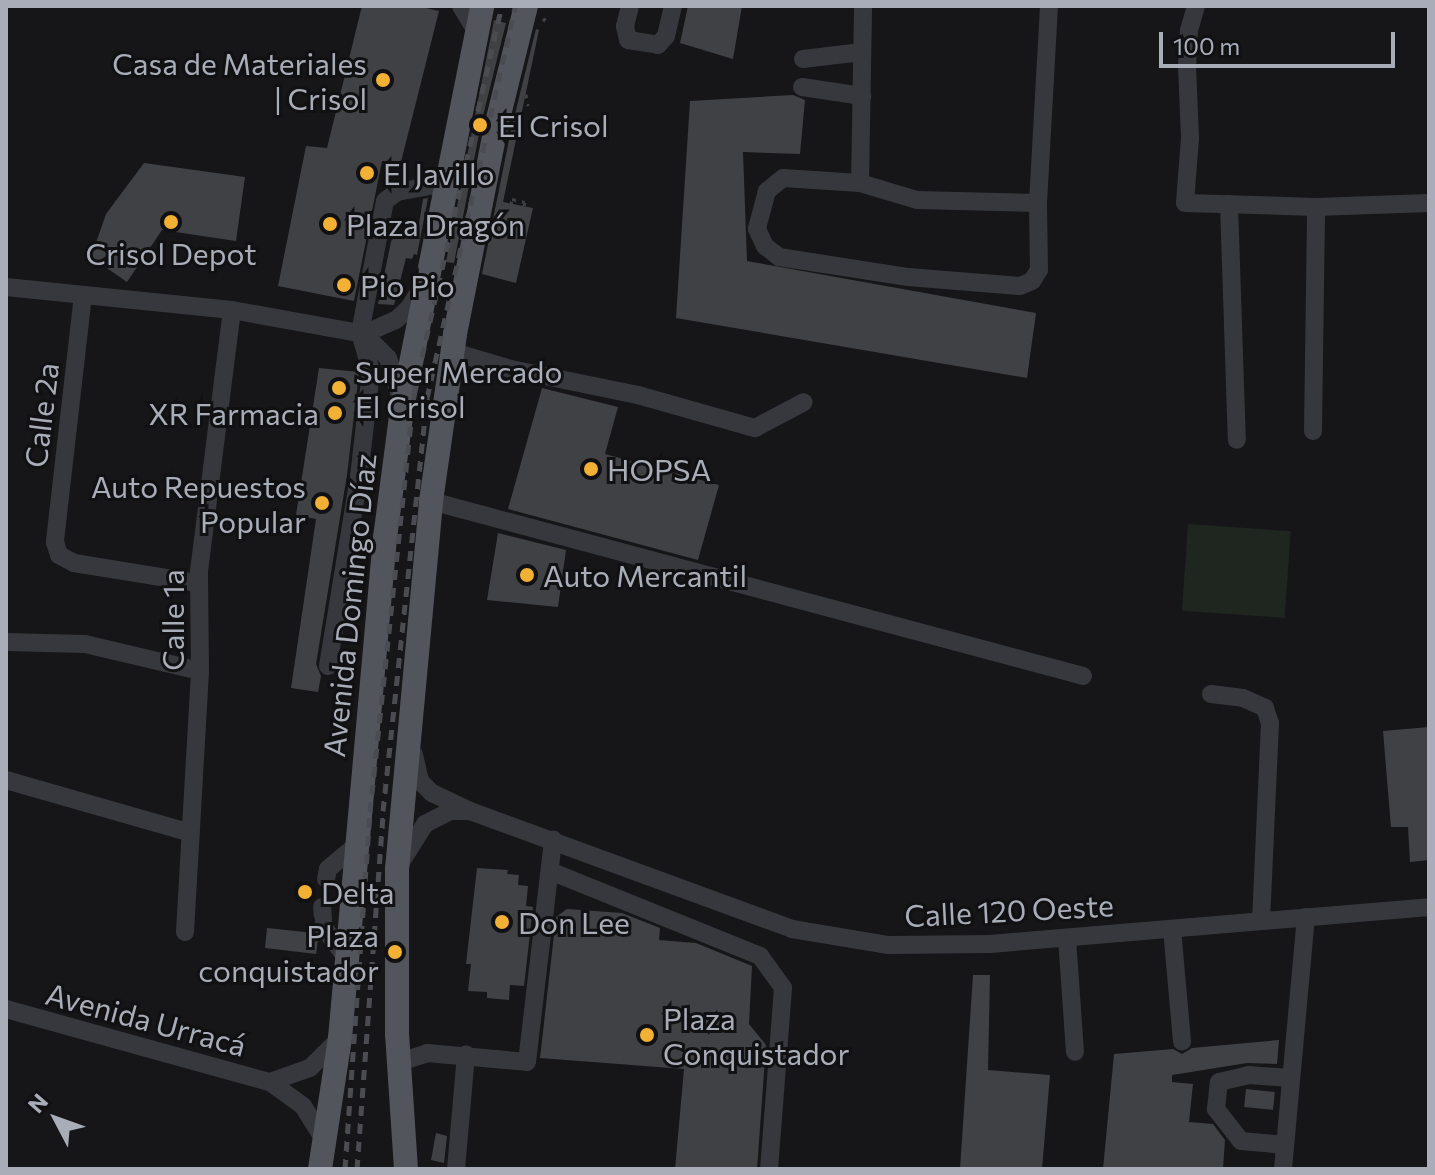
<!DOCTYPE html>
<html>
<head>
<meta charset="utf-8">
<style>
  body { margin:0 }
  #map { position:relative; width:1435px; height:1175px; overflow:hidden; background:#161618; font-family:Commissioner,sans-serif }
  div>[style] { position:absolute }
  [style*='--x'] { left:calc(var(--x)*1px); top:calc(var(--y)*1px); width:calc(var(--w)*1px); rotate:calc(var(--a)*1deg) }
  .green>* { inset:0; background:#1e261f; transform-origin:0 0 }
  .building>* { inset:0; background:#404145; transform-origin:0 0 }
  .path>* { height:3px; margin-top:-1.5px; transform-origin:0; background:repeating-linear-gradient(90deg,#3d3f44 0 4px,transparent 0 10px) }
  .minor>* { height:18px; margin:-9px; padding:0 9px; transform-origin:9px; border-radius:9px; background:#37383d }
  .major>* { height:24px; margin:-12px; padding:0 12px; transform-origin:12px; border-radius:12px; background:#53555c }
  .rail>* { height:5px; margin-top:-2.5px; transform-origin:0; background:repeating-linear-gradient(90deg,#4a4c52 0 10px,transparent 0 18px) }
  .dots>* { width:22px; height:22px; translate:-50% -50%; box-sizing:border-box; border:4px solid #111113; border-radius:50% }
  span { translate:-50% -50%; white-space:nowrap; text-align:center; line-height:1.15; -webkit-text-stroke:6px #111113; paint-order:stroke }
  .poi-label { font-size:30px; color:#a8adb8 }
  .right { translate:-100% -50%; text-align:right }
  .left { translate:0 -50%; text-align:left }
  .street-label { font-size:30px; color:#a8adb8 }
  .frame { position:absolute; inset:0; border:8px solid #a8adb8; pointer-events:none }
  .north { position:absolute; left:16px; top:1079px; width:80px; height:80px; -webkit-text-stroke:6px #111113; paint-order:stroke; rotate:311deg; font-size:22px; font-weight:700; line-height:32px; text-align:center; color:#a8adb8 }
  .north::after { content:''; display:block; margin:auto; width:28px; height:36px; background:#a8adb8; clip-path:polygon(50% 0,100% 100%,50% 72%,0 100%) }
  .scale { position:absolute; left:1159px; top:32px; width:236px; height:36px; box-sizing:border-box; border:4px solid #a8adb8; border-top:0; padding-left:10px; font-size:24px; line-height:28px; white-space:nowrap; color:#a8adb8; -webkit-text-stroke:6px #111113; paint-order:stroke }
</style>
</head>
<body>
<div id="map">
  <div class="green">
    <div style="left:1188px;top:524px;width:103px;height:87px;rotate:4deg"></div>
  </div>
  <div class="building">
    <div style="clip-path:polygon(362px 6px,417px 6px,439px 11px,400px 166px,382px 161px,354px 301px,278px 286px,306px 146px,327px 148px)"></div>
    <div style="clip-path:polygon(688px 6px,742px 6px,733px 59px,680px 43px)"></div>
    <div style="clip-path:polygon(494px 20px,506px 23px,481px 124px,454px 263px,446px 262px)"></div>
    <div style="clip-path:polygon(536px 29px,539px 30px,503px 202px,533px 208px,516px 283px,482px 274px,511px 130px)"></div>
    <div style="clip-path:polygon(793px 95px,805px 100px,800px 154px,743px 152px,747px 261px,1036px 313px,1027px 378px,676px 318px,690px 101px)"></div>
    <div style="clip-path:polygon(144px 163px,245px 177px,236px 241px,162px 230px,127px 282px,91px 257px,106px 214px)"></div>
    <div style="clip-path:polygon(428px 198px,417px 255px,414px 254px,412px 259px,406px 258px,394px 305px,378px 304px,392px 237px,397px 238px,399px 232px,417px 236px,423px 199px)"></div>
    <div style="clip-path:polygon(319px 368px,359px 372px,347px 475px,316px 664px,321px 676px,318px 692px,291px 688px,316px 519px,296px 515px)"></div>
    <div style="clip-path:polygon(542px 388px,618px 407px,605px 454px,719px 485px,698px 560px,508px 509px)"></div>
    <div style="clip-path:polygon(498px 533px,566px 550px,558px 607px,487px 600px)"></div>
    <div style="clip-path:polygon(1429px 727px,1429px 860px,1410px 862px,1408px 827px,1391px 827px,1383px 731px)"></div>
    <div style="clip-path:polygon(477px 868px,508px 870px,507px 874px,519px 875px,518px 885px,528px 886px,526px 906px,533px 907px,524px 986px,510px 985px,509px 1000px,487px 998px,487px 992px,468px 991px,471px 964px,466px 964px)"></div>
    <div style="clip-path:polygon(567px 909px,622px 913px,660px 928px,659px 940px,696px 943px,752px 966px,749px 1024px,766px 1045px,757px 1169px,675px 1169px,684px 1069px,540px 1058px,556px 917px)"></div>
    <div style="clip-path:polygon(267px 928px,314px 933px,318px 940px,316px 954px,265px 948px)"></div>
    <div style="clip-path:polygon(973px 975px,990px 975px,988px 1070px,1050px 1075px,1042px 1169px,960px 1169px)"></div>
    <div style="clip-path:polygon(1279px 1040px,1277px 1064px,1247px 1063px,1172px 1075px,1172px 1082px,1193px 1084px,1189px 1122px,1213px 1124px,1225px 1140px,1223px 1169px,1103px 1169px,1114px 1054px,1173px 1049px,1182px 1054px,1192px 1048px)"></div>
    <div style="left:1246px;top:1089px;width:29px;height:18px;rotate:6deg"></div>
    <div style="clip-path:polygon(436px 1133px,447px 1136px,444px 1163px,431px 1160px)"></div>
  </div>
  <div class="path">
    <div style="--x:543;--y:21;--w:9;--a:-54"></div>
    <div style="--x:526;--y:94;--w:12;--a:81"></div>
    <div style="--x:501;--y:203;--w:10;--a:11"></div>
    <div style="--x:511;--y:205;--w:6;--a:-81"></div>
    <div style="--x:512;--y:199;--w:13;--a:13"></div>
    <div style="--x:525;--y:202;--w:4;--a:104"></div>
  </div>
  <div class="minor">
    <div style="--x:461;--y:6;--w:29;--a:59"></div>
    <div style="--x:630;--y:6;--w:21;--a:104"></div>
    <div style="--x:625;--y:26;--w:14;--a:78"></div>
    <div style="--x:628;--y:40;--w:30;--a:9"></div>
    <div style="--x:658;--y:45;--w:12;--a:-48"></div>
    <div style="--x:666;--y:36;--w:31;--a:-77"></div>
    <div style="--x:1196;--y:6;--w:25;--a:106"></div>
    <div style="--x:1189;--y:30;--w:36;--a:93"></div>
    <div style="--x:1187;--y:66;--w:72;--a:87.6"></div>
    <div style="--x:1190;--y:138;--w:65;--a:94.4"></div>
    <div style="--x:1185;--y:203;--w:131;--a:1.7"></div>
    <div style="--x:1316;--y:207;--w:113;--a:-2"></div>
    <div style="--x:803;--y:59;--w:59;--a:-6.8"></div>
    <div style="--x:802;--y:87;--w:61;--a:8.5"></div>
    <div style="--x:860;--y:183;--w:177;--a:-89"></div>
    <div style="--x:1038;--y:203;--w:121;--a:-178.6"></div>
    <div style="--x:917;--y:200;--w:59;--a:-163.4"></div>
    <div style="--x:860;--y:183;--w:77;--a:-176.3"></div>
    <div style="--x:783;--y:178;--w:21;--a:141"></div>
    <div style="--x:767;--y:191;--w:39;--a:105"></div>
    <div style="--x:757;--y:229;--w:19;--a:65"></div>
    <div style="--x:765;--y:246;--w:18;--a:38"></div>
    <div style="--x:779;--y:257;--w:131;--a:8.8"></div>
    <div style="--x:908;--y:277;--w:112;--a:4.6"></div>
    <div style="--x:1020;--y:286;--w:13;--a:-23"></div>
    <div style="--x:1032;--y:281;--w:13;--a:-58"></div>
    <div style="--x:1039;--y:270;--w:67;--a:-90.9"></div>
    <div style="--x:1038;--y:203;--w:197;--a:-86.8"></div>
    <div style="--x:1229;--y:204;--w:236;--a:88.1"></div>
    <div style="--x:6;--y:287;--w:227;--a:5.8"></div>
    <div style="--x:232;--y:310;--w:134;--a:10.3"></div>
    <div style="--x:364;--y:334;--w:35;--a:-24"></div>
    <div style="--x:396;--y:320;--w:18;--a:-43"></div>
    <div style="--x:409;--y:308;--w:25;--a:-58"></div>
    <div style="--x:83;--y:295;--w:249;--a:96.5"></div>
    <div style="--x:55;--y:542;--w:14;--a:73"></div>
    <div style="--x:59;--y:555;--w:17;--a:28"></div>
    <div style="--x:74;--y:563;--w:126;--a:9.2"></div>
    <div style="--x:364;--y:334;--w:34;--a:45"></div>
    <div style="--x:388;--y:358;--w:42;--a:72"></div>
    <div style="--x:453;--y:352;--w:60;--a:16.3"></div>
    <div style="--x:511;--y:369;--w:130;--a:11.6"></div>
    <div style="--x:638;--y:395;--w:122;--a:15.8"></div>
    <div style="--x:755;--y:428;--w:55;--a:-28"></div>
    <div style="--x:1313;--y:431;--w:224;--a:-89.2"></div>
    <div style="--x:431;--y:501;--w:675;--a:15.02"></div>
    <div style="--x:6;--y:642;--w:79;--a:1.5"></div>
    <div style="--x:85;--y:644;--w:118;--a:13.2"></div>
    <div style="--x:328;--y:666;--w:192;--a:-80.7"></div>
    <div style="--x:359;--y:477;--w:107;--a:-83.5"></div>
    <div style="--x:371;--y:371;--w:40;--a:-106"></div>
    <div style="--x:360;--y:333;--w:134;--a:-79.3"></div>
    <div style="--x:385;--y:201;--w:15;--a:-37"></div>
    <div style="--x:397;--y:192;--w:50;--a:-10.4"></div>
    <div style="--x:1211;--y:694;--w:32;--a:7"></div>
    <div style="--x:1243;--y:698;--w:24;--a:24"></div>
    <div style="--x:1265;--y:708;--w:16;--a:72"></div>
    <div style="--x:1270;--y:723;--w:198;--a:92.6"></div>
    <div style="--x:414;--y:755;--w:27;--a:77"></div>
    <div style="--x:420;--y:781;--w:17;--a:45"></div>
    <div style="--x:432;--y:793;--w:42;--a:25.3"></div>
    <div style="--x:470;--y:811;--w:343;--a:20.1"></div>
    <div style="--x:792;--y:929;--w:98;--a:9.4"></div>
    <div style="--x:889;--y:945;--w:101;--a:-0.6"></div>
    <div style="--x:990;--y:944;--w:441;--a:-4.8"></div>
    <div style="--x:6;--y:780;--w:192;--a:16"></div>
    <div style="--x:401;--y:862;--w:45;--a:-57.7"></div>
    <div style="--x:425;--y:824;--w:29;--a:-27"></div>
    <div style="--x:451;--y:811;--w:16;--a:0"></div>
    <div style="--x:550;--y:871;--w:227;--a:22"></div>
    <div style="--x:760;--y:956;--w:39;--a:54"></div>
    <div style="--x:783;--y:988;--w:182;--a:94.4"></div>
    <div style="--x:326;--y:879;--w:10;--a:-79"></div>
    <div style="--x:328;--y:869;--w:39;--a:-40"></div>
    <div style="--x:322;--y:907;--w:21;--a:85"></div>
    <div style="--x:324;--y:928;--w:40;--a:53"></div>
    <div style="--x:1172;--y:929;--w:113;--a:84.9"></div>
    <div style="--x:185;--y:932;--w:261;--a:-86.7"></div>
    <div style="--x:200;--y:671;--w:100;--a:-90.6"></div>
    <div style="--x:199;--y:571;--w:263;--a:-82.8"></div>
    <div style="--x:1067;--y:938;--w:114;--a:86"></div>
    <div style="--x:6;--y:1009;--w:274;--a:15.5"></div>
    <div style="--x:270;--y:1082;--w:41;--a:36"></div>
    <div style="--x:303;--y:1106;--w:40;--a:58"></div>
    <div style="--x:400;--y:1062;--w:28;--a:-18"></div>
    <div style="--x:427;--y:1053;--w:100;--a:5.1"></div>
    <div style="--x:527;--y:1062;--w:224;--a:-83.3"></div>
    <div style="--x:270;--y:1082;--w:42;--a:-19.3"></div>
    <div style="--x:310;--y:1068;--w:42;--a:-45"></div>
    <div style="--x:1285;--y:1145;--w:44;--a:-174.8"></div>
    <div style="--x:1241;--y:1141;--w:41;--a:-128"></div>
    <div style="--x:1216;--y:1109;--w:27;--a:-84"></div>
    <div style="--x:1219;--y:1082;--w:31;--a:-13"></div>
    <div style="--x:1249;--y:1075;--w:42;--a:4.1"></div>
    <div style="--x:456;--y:1169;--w:115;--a:-85"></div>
    <div style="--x:1283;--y:1169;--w:253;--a:-84.8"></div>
  </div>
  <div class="major">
    <div style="--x:320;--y:1169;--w:133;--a:-81.3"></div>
    <div style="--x:340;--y:1038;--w:502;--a:-84.86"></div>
    <div style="--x:385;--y:538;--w:131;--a:-82.5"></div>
    <div style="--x:402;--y:408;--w:410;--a:-78.7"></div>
    <div style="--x:406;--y:1169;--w:135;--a:-93.8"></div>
    <div style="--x:397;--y:1034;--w:165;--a:-90"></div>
    <div style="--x:397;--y:869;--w:370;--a:-84.7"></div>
    <div style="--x:431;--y:501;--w:169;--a:-81.8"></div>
    <div style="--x:455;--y:334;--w:211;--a:-78.8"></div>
    <div style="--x:496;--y:127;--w:125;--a:-76.1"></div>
  </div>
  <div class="rail">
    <div style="--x:345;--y:1169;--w:358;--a:-86"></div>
    <div style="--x:370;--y:812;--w:422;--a:-84"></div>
    <div style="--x:414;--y:392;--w:396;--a:-77.2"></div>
    <div style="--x:357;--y:1169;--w:359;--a:-85.8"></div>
    <div style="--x:383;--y:811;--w:415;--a:-83.9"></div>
    <div style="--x:427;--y:398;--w:402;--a:-77.3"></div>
  </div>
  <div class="dots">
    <div style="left:383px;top:80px;background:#f2b134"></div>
    <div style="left:480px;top:125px;background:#f2b134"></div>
    <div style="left:367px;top:173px;background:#f2b134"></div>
    <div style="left:171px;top:222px;background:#f2b134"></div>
    <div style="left:330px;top:224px;background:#f2b134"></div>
    <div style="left:344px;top:285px;background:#f2b134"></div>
    <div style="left:339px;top:388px;background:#f2b134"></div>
    <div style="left:335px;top:413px;background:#f2b134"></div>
    <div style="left:591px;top:469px;background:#f2b134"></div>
    <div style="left:322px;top:503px;background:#f2b134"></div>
    <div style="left:527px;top:575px;background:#f2b134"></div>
    <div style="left:305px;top:892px;background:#f2b134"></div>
    <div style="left:502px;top:922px;background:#f2b134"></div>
    <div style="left:395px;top:952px;background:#f2b134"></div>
    <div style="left:647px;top:1035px;background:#f2b134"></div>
  </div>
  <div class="poi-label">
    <span class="right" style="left:367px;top:80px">Casa de Materiales<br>| Crisol</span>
    <span class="left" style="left:498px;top:125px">El Crisol</span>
    <span class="left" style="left:383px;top:173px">El Javillo</span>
    <span class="left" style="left:346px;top:224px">Plaza Dragón</span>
    <span style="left:171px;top:253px">Crisol Depot</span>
    <span class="left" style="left:360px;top:285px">Pio Pio</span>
    <span class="left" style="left:355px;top:388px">Super Mercado<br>El Crisol</span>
    <span class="right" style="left:319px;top:413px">XR Farmacia</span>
    <span class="left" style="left:607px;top:469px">HOPSA</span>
    <span class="right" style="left:306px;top:503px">Auto Repuestos<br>Popular</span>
    <span class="left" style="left:543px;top:575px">Auto Mercantil</span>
    <span class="left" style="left:321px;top:892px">Delta</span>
    <span class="left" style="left:518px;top:922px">Don Lee</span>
    <span class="right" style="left:379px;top:952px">Plaza<br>conquistador</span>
    <span class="left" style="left:663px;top:1035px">Plaza<br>Conquistador</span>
  </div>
  <div class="street-label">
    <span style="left:41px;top:415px;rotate:-83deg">Calle 2a</span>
    <span style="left:349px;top:605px;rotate:-84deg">Avenida Domingo Díaz</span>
    <span style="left:172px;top:620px;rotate:-90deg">Calle 1a</span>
    <span style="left:1009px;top:910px;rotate:-3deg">Calle 120 Oeste</span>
    <span style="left:146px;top:1019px;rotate:15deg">Avenida Urracá</span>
  </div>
  <div class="frame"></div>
  <div class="north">N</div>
  <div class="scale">100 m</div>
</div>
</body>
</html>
